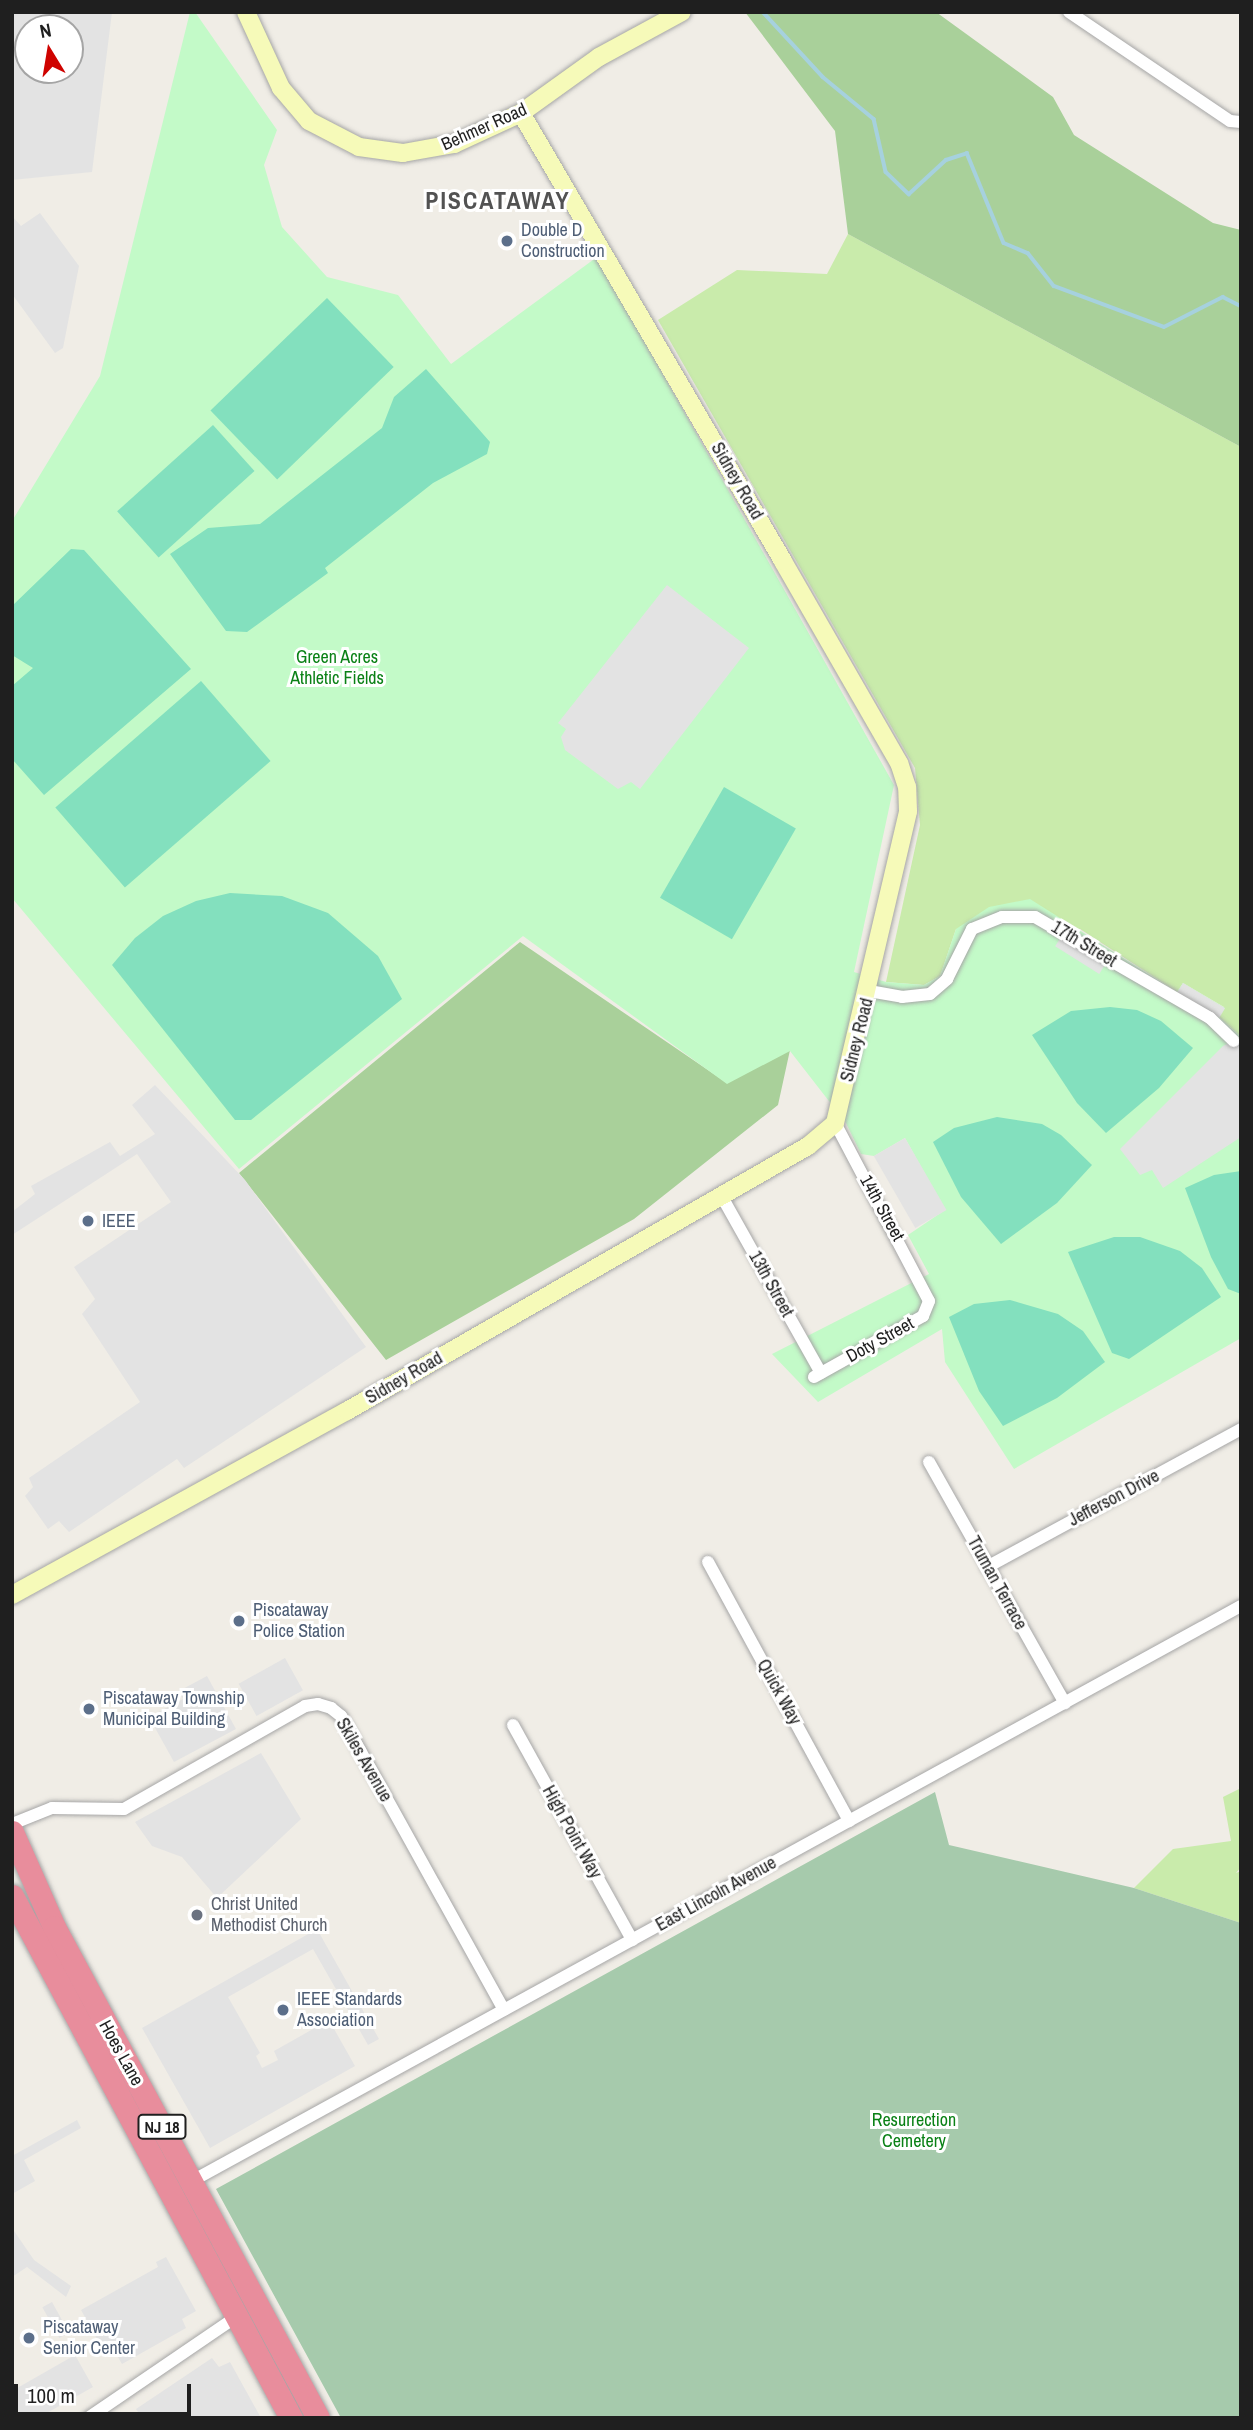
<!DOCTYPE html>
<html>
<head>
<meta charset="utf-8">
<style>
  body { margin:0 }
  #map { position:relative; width:1253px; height:2430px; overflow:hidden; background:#f0ede6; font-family:"Archivo Narrow",sans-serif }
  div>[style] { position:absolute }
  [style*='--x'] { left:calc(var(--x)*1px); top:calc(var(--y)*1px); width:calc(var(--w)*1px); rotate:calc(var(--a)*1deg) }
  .grass>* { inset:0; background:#c9ebab }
  .forest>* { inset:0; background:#a9d09a }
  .cemetery>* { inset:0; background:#a6caac }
  .park>* { inset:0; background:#c3fac8 }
  .pitch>* { inset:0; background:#83e0be; transform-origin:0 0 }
  .parking>* { inset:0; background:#e3e3e3; transform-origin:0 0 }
  .stream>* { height:3.5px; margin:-1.75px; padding:0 1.75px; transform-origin:1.75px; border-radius:1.75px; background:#a6d1de }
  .roads { filter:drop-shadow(0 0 2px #a6a6a6) drop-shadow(0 0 2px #a6a6a6) }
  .street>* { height:12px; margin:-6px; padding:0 6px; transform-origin:6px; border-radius:6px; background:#fff }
  .secondary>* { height:18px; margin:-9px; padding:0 9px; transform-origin:9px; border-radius:9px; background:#f6fab9 }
  .highway>* { height:23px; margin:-11.5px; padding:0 11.5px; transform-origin:11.5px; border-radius:11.5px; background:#e88d9c }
  .dots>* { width:19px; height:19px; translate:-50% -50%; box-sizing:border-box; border:4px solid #fff; border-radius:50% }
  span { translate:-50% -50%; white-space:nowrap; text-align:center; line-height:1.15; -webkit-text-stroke:6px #fff; paint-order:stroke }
  .shield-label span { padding:2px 5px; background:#fff; border:2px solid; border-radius:5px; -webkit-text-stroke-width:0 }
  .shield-label { font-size:16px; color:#1f1f1f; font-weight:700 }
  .street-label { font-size:18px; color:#1f1f1f }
  .service-label { font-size:18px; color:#4e5e75 }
  .left { translate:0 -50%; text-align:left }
  .park-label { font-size:18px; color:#0a8116 }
  .worship-label { font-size:18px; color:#5b616d }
  .district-label { font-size:24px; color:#525252; font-weight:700; letter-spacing:2px }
  .frame { position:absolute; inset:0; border:14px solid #1f1f1f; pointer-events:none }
  .north { position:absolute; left:14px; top:14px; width:70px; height:70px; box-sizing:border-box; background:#fff; border:2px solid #a5a5a5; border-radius:50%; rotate:349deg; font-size:19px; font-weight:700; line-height:28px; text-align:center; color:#1f1f1f }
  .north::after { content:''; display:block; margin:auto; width:24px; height:32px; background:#cf0300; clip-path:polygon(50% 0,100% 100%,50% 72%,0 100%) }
  .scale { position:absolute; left:14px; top:2384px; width:177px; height:32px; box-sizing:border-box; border:4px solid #1f1f1f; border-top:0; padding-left:9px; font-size:21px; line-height:24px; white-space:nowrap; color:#1f1f1f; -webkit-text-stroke:5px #fff; paint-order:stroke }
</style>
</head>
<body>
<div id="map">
  <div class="grass">
    <div style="clip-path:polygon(848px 234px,1241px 447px,1241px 1037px,1219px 1017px,1224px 1007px,1183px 983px,1177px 992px,1080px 929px,956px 929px,940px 976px,924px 985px,886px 982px,920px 825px,915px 768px,658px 320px,737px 270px,827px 274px)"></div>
    <div style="clip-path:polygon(1241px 1788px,1241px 1867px,1236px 1873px,1241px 1871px,1241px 1923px,1134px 1888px,1173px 1849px,1231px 1841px,1223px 1797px)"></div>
  </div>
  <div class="forest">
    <div style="clip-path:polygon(745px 12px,936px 12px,1053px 97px,1074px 135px,1213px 223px,1241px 230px,1241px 447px,848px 234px,835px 131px)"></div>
    <div style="clip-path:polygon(520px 942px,727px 1083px,790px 1050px,778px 1105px,634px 1219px,386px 1360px,239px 1173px)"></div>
  </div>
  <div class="cemetery">
    <div style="clip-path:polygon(935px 1792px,949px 1845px,1134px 1888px,1241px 1923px,1241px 2418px,341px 2418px,216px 2189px)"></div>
  </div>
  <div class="park">
    <div style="clip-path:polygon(190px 12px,195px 12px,277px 130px,264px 165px,282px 227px,327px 277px,398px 295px,451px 364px,597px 257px,894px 785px,854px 972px,886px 982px,924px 985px,940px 976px,956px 929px,989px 907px,1030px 899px,1177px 992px,1183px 983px,1225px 1008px,1219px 1017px,1241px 1037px,1241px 1338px,1014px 1469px,945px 1362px,942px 1329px,818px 1402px,772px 1354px,929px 1274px,908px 1235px,945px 1210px,905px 1138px,874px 1156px,861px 1154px,846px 1123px,790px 1051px,727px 1084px,523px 936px,239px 1169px,12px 898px,12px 521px,100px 376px)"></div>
  </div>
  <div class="pitch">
    <div style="left:327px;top:298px;width:96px;height:162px;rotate:46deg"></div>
    <div style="clip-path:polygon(426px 369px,490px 442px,487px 454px,433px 483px,325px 568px,328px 573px,247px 632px,226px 631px,170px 554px,208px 528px,260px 524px,382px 428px,394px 397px)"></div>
    <div style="left:213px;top:425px;width:62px;height:129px;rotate:48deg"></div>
    <div style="clip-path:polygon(71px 549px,84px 550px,191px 669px,44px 795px,12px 759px,12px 686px,33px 668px,12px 655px,12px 606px)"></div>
    <div style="left:201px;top:681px;width:106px;height:193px;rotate:49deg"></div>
    <div style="left:724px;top:787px;width:83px;height:128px;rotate:30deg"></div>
    <div style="clip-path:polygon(230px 893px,282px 896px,328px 913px,378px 956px,402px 999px,251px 1120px,235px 1120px,112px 965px,135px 938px,163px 916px,196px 901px)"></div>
    <div style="clip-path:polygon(1110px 1007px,1137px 1010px,1161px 1021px,1193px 1048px,1159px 1088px,1106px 1133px,1077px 1103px,1032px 1035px,1071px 1011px)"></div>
    <div style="clip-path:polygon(997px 1117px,1042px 1124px,1061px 1135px,1092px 1165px,1057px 1203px,1001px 1244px,961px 1197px,933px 1142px,954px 1128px)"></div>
    <div style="clip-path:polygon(1241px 1171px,1241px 1294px,1228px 1289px,1211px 1257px,1185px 1188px,1214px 1175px)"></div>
    <div style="clip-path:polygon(1114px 1237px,1140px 1237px,1180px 1251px,1202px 1268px,1221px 1297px,1129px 1359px,1112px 1353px,1068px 1252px)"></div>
    <div style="clip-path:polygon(1010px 1300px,1058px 1314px,1083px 1331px,1105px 1362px,1057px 1398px,1003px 1426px,979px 1391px,949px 1317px,974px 1304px)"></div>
  </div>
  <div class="parking">
    <div style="clip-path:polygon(evenodd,12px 12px,112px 12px,92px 172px,12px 180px,12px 12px,28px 28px,70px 28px,70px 70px,28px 70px,28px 28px)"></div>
    <div style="clip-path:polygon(40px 213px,79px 266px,63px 348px,55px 353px,12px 294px,12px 216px,21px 226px)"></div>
    <div style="clip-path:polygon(667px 585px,749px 648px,640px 789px,631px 782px,618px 789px,565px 750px,561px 737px,566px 729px,558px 723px)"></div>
    <div style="left:1061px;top:937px;width:52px;height:11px;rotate:32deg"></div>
    <div style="left:1183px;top:983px;width:49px;height:11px;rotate:31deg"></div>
    <div style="clip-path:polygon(1241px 1037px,1241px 1137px,1163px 1188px,1152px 1170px,1140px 1175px,1120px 1149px,1223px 1046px)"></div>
    <div style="clip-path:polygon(155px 1085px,245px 1180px,366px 1347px,184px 1468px,177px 1459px,69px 1532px,59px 1521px,48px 1529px,25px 1496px,33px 1487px,29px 1478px,140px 1402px,82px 1314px,95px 1299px,74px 1267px,171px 1202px,137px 1154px,12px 1235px,12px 1212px,35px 1194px,31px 1186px,110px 1142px,120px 1156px,155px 1134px,132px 1105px)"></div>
    <div style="left:905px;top:1138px;width:83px;height:36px;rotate:60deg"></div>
    <div style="left:285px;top:1658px;width:37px;height:53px;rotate:61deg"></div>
    <div style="clip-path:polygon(207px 1676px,236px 1729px,174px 1762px,149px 1717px,183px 1699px,179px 1691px)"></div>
    <div style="clip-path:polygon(261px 1753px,301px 1819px,217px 1898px,182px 1857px,152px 1846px,135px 1822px)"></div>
    <div style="clip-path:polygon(317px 1929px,379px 2039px,368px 2045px,313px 1949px,228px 1997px,260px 2053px,256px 2056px,262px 2068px,278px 2060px,274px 2051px,329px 2020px,355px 2066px,210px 2148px,142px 2028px)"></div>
    <div style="clip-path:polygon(77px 2120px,81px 2128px,24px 2160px,35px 2181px,12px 2194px,12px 2156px)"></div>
    <div style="clip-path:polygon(12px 2228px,34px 2260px,71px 2286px,66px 2297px,27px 2267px,12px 2277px)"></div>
    <div style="clip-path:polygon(166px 2257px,196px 2311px,182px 2319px,186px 2328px,122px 2364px,109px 2342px,101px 2346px,81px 2310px,158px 2267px,156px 2262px)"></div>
    <div style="left:52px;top:2302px;width:35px;height:11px;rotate:61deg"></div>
    <div style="clip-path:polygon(75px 2355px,93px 2387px,38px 2418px,12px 2418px,12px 2391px)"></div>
    <div style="clip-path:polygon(212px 2358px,219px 2367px,230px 2362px,261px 2418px,142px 2418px,136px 2409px)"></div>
  </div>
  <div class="stream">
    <div style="--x:763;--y:12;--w:88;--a:47.3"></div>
    <div style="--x:823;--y:77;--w:66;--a:39.5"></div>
    <div style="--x:874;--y:119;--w:54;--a:77.2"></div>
    <div style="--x:886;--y:172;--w:32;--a:44"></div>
    <div style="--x:909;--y:194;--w:50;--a:-42.6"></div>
    <div style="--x:946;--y:160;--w:22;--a:-18"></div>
    <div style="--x:967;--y:153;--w:97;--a:67.7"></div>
    <div style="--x:1004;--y:243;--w:26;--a:23"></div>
    <div style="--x:1028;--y:253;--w:42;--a:51.8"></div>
    <div style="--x:1054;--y:286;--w:117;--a:20.4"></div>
    <div style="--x:1164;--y:327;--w:66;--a:-27"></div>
    <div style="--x:1223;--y:297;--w:20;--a:27"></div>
  </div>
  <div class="roads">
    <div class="street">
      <div style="--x:1069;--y:12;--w:194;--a:34.1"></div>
      <div style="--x:1230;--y:121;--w:11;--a:5"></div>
      <div style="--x:869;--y:991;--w:34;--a:10"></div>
      <div style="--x:902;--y:997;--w:28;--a:-6"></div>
      <div style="--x:930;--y:994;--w:23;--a:-41"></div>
      <div style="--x:947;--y:979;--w:56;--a:-63.4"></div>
      <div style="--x:972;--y:929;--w:32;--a:-22"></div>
      <div style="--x:1002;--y:917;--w:33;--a:0"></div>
      <div style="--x:1035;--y:917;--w:202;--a:30"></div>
      <div style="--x:1210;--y:1018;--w:33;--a:44"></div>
      <div style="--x:721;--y:1195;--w:204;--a:60.7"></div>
      <div style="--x:814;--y:1377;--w:125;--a:-29.2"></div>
      <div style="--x:923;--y:1316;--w:16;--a:-68"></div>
      <div style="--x:929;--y:1301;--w:201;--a:-117.8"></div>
      <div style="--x:929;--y:1462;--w:277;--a:60.6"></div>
      <div style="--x:708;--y:1562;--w:295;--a:61.4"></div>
      <div style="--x:987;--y:1567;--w:289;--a:-28.5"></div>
      <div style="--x:513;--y:1725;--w:246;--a:61"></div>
      <div style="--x:12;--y:1824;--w:43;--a:-21.8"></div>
      <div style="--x:52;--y:1808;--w:72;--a:0.8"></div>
      <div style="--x:124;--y:1809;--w:208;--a:-29.6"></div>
      <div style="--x:305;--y:1706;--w:13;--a:-9"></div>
      <div style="--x:318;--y:1704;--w:14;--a:17"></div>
      <div style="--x:331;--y:1708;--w:13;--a:39"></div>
      <div style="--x:341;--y:1716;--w:336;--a:61"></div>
      <div style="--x:192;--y:2181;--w:1196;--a:-28.73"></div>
      <div style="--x:88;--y:2418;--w:179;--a:-34.3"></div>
    </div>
    <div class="secondary">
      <div style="--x:246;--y:12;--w:84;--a:65.3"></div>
      <div style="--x:281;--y:88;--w:43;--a:49.7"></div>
      <div style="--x:309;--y:121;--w:56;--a:27.5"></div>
      <div style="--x:359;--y:147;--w:44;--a:7.8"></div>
      <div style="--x:403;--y:153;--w:52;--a:-10"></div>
      <div style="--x:454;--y:144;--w:74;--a:-24.8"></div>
      <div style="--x:521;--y:113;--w:96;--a:-35.7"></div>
      <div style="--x:599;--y:57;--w:94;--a:-28.5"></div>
      <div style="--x:12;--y:1595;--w:382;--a:-28.8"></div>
      <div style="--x:347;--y:1411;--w:532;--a:-29.89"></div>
      <div style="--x:808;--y:1146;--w:35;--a:-40"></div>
      <div style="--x:835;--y:1123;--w:320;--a:-76.8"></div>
      <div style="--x:908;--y:811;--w:24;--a:-92"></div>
      <div style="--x:907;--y:787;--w:25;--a:-108"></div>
      <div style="--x:899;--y:763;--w:233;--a:-119.9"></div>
      <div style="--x:783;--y:561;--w:519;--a:-120.32"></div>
    </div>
    <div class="highway">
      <div style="--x:12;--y:1832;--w:104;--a:66.1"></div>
      <div style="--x:54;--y:1927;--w:557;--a:61.73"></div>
      <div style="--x:12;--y:1896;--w:592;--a:61.88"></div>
    </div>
  </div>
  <div class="dots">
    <div style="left:507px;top:241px;background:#5c6f8a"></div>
    <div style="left:88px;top:1221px;background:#5c6f8a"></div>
    <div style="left:239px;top:1621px;background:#5c6f8a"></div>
    <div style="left:89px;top:1709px;background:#5c6f8a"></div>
    <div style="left:197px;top:1915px;background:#6b7280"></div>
    <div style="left:283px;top:2010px;background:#5c6f8a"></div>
    <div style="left:29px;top:2338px;background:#5c6f8a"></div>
  </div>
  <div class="shield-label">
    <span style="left:162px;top:2127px">NJ 18</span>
  </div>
  <div class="street-label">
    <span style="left:484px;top:127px;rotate:-24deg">Behmer Road</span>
    <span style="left:737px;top:481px;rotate:60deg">Sidney Road</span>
    <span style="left:1084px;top:944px;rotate:31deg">17th Street</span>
    <span style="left:857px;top:1040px;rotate:-76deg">Sidney Road</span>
    <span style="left:882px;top:1208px;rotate:61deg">14th Street</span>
    <span style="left:771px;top:1284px;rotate:61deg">13th Street</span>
    <span style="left:880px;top:1340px;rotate:-29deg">Doty Street</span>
    <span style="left:404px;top:1378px;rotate:-30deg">Sidney Road</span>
    <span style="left:1114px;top:1498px;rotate:-28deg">Jefferson Drive</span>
    <span style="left:997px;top:1583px;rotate:61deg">Truman Terrace</span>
    <span style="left:779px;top:1692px;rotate:61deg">Quick Way</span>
    <span style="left:364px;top:1760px;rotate:60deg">Skiles Avenue</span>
    <span style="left:572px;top:1832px;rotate:61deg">High Point Way</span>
    <span style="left:716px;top:1894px;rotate:-29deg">East Lincoln Avenue</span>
    <span style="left:121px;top:2053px;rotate:61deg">Hoes Lane</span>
  </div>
  <div class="service-label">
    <span class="left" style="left:521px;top:241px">Double D<br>Construction</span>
    <span class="left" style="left:102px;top:1221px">IEEE</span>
    <span class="left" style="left:253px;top:1621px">Piscataway<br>Police Station</span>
    <span class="left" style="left:103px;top:1709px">Piscataway Township<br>Municipal Building</span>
    <span class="left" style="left:297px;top:2010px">IEEE Standards<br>Association</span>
    <span class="left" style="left:43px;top:2338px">Piscataway<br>Senior Center</span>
  </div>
  <div class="park-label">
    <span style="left:337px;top:668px">Green Acres<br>Athletic Fields</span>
    <span style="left:914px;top:2131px">Resurrection<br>Cemetery</span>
  </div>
  <div class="worship-label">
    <span class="left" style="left:211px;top:1915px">Christ United<br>Methodist Church</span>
  </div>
  <div class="district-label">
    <span style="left:498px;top:201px">PISCATAWAY</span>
  </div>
  <div class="frame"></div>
  <div class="north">N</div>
  <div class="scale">100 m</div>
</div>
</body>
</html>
